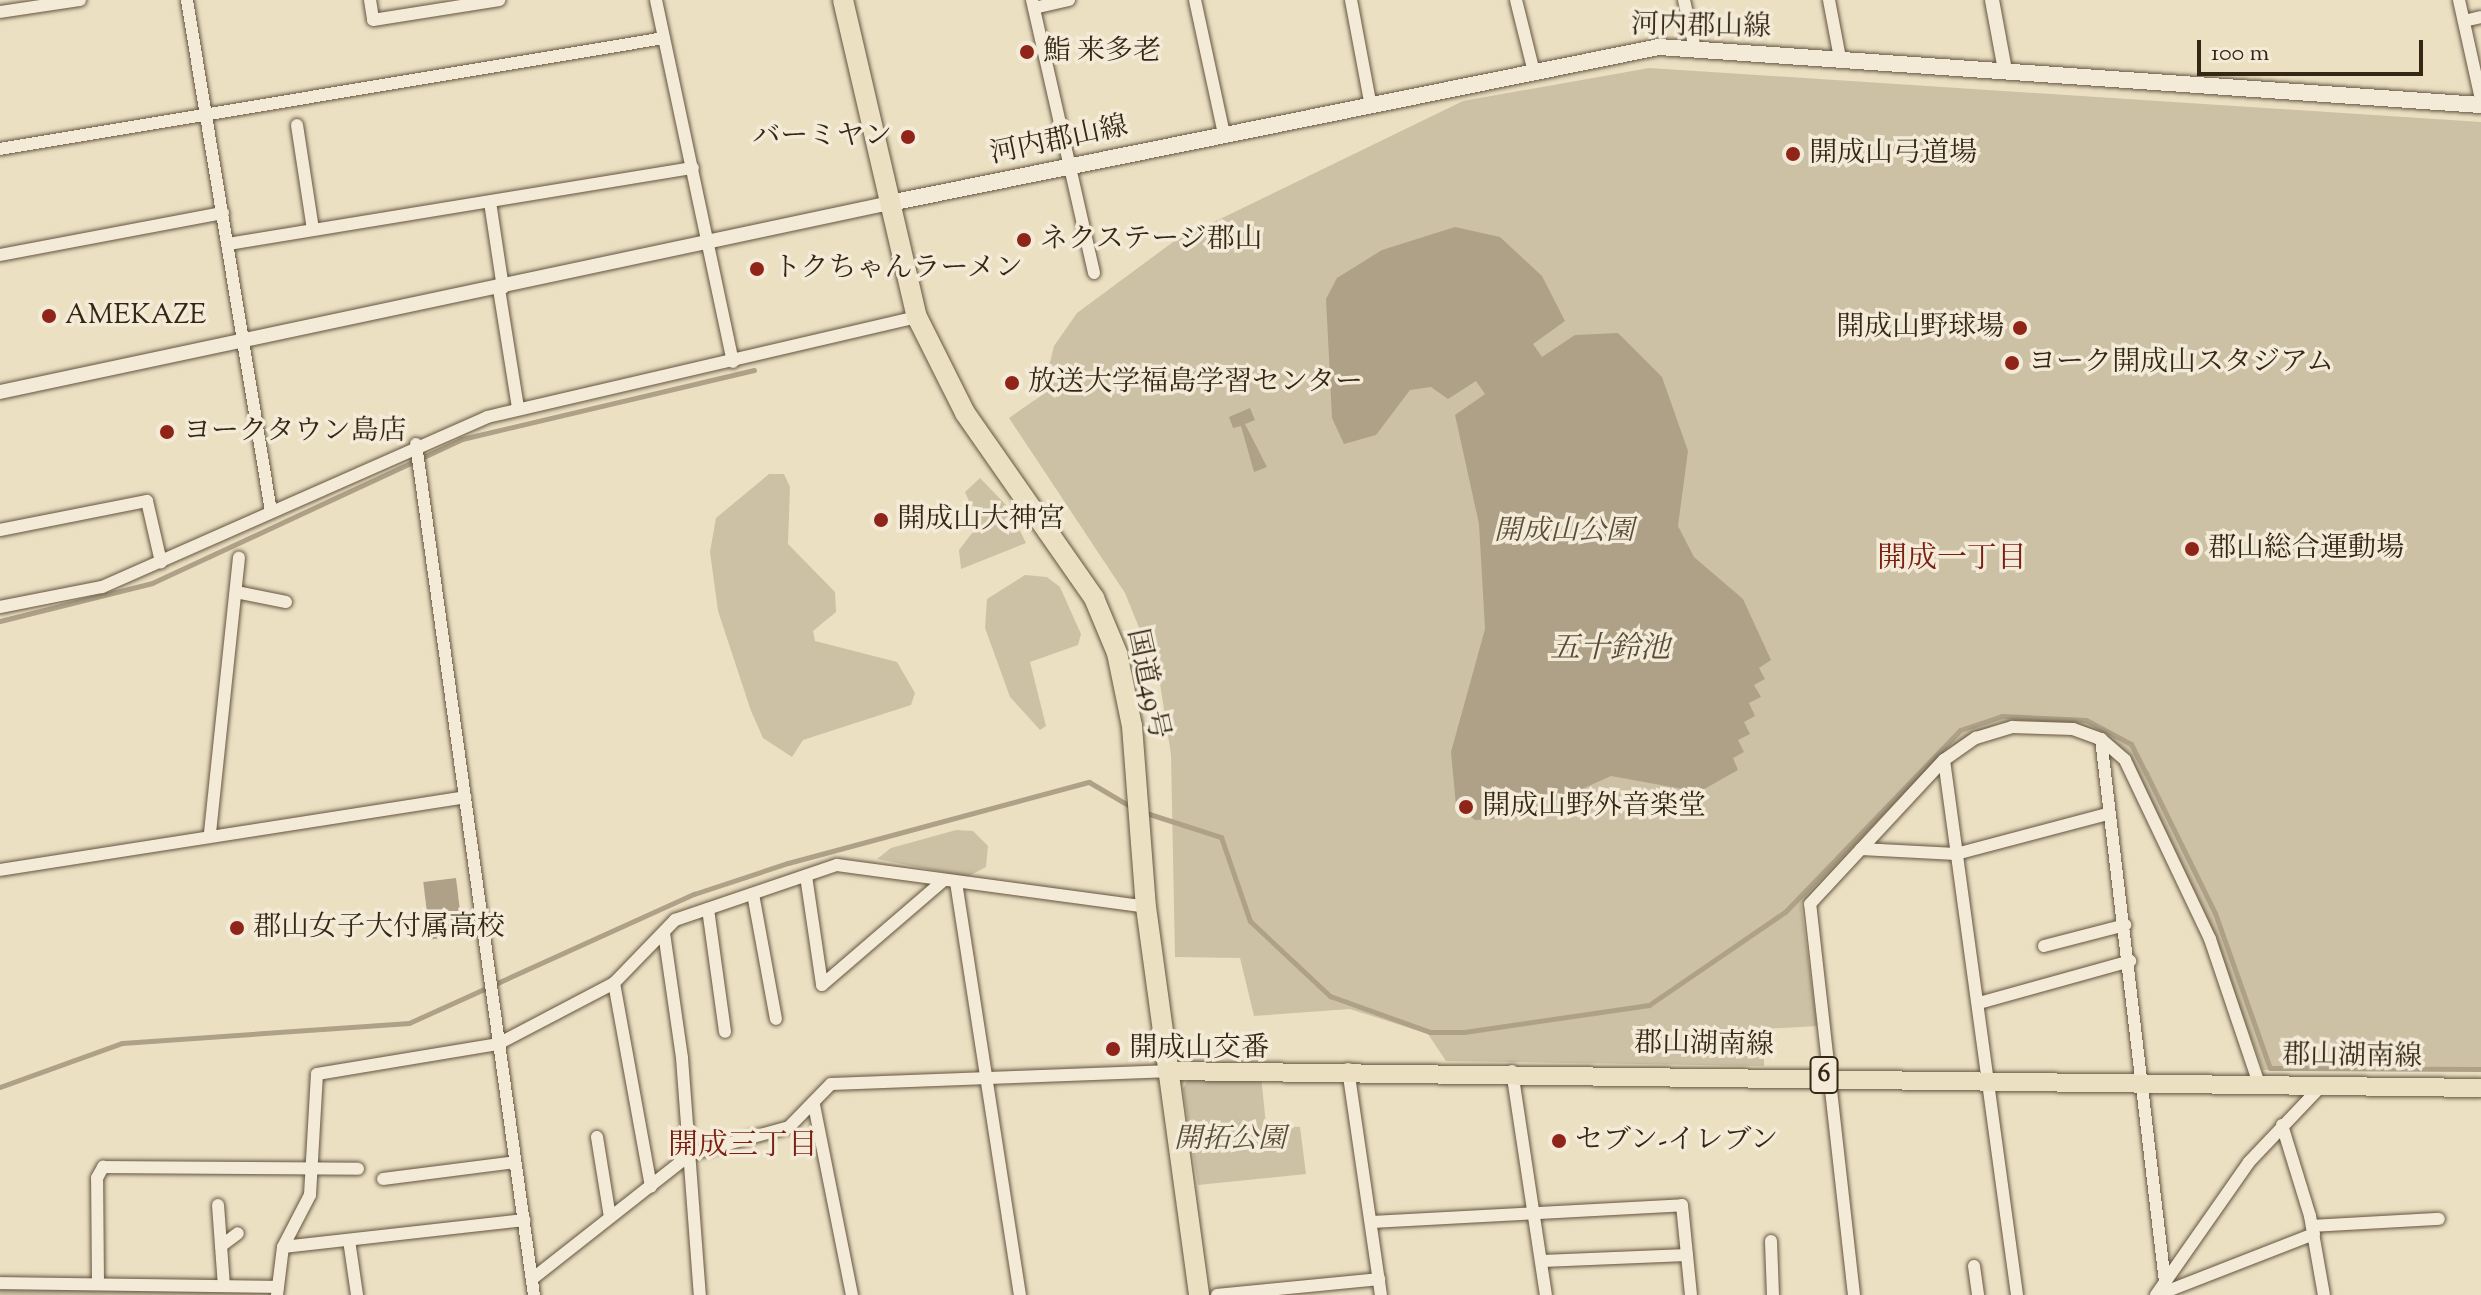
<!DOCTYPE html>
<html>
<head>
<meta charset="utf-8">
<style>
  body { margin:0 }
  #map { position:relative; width:2481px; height:1295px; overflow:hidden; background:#ece0c3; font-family:"Sorts Mill Goudy","Noto Serif JP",serif }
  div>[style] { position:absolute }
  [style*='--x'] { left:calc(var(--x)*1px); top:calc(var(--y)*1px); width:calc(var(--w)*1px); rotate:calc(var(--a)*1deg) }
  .green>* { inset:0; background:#cdc1a5 }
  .water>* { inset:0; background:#aea188; transform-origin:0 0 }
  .stream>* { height:5px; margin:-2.5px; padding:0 2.5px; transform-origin:2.5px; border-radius:2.5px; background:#aea188 }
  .roads { filter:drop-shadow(0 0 2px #635540) drop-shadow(0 0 2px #635540) }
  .minor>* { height:12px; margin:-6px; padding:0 6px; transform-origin:6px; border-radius:6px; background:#f3ebd8 }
  .tertiary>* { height:14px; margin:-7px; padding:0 7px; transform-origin:7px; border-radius:7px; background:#f3ebd8 }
  .secondary>* { height:16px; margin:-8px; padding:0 8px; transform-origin:8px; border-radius:8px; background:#f3ebd8 }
  .primary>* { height:18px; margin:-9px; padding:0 9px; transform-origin:9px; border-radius:9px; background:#ece0c3 }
  .trunk>* { height:20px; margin:-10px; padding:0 10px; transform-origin:10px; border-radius:10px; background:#ece0c3 }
  .dots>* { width:22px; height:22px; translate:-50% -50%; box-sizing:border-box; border:4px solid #f3ebd8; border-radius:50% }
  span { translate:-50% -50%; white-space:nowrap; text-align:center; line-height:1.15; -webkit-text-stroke:7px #f3ebd8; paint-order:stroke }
  .shield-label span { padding:2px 6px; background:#f3ebd8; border:2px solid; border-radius:6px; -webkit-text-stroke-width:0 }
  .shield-label { font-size:26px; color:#352714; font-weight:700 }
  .street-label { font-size:28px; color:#352714 }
  .poi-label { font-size:28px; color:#352714 }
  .left { translate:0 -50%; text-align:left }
  .right { translate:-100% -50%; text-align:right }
  .park-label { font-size:28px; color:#5b4e38; font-style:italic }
  .neighbourhood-label { font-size:30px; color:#7a1f14 }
  .water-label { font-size:30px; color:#594c37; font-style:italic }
  .scale { position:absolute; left:2197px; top:40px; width:226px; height:36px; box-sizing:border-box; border:4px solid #352714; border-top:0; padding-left:10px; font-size:24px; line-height:28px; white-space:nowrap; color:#352714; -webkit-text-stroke:6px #f3ebd8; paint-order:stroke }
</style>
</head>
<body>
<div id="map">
  <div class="green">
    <div style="clip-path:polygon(1649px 68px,2481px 122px,2481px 1070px,2263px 1070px,2202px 907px,2128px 753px,2098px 731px,2062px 723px,1999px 723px,1959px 741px,1801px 904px,1817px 1026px,1764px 1029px,1764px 1066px,1446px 1061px,1428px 1034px,1350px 1009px,1254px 1016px,1240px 958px,1175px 957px,1171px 755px,1159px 677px,1125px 593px,1009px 418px,1042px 395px,1054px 346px,1077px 313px,1173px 242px,1463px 101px)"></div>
    <div style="clip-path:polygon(769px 474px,784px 474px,790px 487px,788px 544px,835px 592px,836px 612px,813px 631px,815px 641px,897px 662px,915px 693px,911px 705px,803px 740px,792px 757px,763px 738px,751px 711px,718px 611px,710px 552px,716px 518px)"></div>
    <div style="clip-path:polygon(980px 478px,1009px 508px,1026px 543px,961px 569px,959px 550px,979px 524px,965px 492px)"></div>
    <div style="clip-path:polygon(1025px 575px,1047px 577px,1060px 587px,1081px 634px,1078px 645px,1030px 662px,1046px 726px,1040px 730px,1010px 697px,985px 628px,987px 599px)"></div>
    <div style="clip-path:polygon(956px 830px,973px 831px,988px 846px,986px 867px,967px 877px,877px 859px,891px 848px)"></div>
    <div style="clip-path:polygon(1261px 1075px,1266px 1125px,1300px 1127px,1306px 1174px,1198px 1185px,1183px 1089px,1189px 1077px)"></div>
    <div style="clip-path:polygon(0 1287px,269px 1291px,271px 1295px,0 1295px)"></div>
  </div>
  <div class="water">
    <div style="clip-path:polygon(1455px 227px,1500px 237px,1542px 276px,1565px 321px,1533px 344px,1542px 357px,1575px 335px,1618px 333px,1662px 377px,1688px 451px,1678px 526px,1694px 557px,1743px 599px,1771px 660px,1759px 668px,1765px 679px,1754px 685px,1761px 697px,1749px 703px,1755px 716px,1744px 722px,1750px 734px,1738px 740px,1744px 752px,1733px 758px,1738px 770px,1699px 792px,1611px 776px,1517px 818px,1475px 820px,1456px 806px,1451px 752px,1485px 629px,1479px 524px,1455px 415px,1485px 394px,1476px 381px,1448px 399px,1431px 387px,1410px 390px,1376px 435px,1344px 444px,1332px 418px,1326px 299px,1337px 278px,1382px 250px)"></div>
    <div style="clip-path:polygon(1250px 408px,1255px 420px,1245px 424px,1267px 467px,1254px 472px,1241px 426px,1233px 428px,1229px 417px)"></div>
    <div style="left:456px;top:878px;width:58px;height:33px;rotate:83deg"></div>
  </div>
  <div class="stream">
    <div style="--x:0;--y:621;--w:157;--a:-14"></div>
    <div style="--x:152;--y:583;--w:342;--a:-24.9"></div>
    <div style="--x:462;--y:439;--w:300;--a:-13.3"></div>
    <div style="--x:1143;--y:812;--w:82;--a:17.8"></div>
    <div style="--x:1221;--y:837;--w:89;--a:71"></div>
    <div style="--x:1250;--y:921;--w:110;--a:43.2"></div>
    <div style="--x:1330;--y:996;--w:106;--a:19.8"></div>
    <div style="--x:1430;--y:1032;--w:34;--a:0"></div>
    <div style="--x:1464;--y:1032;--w:187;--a:-8.3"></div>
    <div style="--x:1649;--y:1005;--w:165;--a:-34.4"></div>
    <div style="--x:1785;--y:912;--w:252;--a:-46.1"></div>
    <div style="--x:1960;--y:730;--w:44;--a:-18.4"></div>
    <div style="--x:2002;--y:716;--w:84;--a:2.7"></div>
    <div style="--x:2086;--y:720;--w:51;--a:28.1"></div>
    <div style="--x:2131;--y:744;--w:33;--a:63"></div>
    <div style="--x:2146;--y:773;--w:156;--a:63.8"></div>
    <div style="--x:2215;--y:913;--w:164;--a:70.5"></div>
    <div style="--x:2270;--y:1068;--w:211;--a:0.3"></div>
    <div style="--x:0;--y:1087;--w:130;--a:-19.8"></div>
    <div style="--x:122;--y:1043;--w:288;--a:-4"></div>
    <div style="--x:409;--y:1023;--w:313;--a:-24.4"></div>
    <div style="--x:694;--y:894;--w:99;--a:-18.3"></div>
    <div style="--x:788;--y:863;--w:312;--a:-15.1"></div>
    <div style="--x:1089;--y:782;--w:51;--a:30.6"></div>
  </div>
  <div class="roads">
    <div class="minor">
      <div style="--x:187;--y:0;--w:518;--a:80.67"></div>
      <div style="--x:370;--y:0;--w:20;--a:81"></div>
      <div style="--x:373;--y:20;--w:128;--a:-9"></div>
      <div style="--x:656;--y:0;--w:370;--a:78"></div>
      <div style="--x:1032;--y:0;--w:280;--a:77.2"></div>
      <div style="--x:1195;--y:0;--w:137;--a:77.8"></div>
      <div style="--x:1351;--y:0;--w:104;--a:79.4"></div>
      <div style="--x:1516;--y:0;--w:70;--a:76"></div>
      <div style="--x:1684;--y:0;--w:50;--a:77.3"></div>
      <div style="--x:1829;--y:0;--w:59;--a:79.3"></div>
      <div style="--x:2459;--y:0;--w:101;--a:77.5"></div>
      <div style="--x:1034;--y:8;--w:36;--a:-13"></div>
      <div style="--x:0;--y:12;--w:81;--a:-8.5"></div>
      <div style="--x:2464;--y:21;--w:17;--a:-13"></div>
      <div style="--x:297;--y:125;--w:105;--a:81.3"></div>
      <div style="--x:0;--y:149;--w:673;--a:-9.49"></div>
      <div style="--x:490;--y:202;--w:87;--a:81.4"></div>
      <div style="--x:228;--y:244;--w:471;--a:-9.3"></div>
      <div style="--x:0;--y:255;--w:227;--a:-10.7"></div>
      <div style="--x:499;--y:289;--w:121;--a:80.9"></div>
      <div style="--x:416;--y:444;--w:859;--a:82.11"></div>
      <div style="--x:0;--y:530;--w:150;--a:-11.2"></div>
      <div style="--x:147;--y:501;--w:63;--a:77.1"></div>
      <div style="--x:236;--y:592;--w:51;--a:11.3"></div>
      <div style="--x:0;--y:607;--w:104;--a:-11.1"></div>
      <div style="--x:102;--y:587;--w:421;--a:-23.8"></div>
      <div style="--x:487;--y:417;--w:441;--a:-13.1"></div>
      <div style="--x:2101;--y:739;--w:547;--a:83.28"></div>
      <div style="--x:1944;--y:760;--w:540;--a:82.23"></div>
      <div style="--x:210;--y:833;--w:277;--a:-84"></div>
      <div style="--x:1861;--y:849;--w:95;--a:3"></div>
      <div style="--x:1956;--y:854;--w:156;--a:-14.8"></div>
      <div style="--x:0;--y:870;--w:471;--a:-8.9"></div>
      <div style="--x:806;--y:876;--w:110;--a:81.6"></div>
      <div style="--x:822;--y:985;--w:161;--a:-40.7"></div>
      <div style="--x:956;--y:882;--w:418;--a:81.2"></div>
      <div style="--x:753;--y:894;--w:127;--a:79.6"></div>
      <div style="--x:708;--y:909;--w:124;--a:82.1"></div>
      <div style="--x:664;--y:933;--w:126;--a:81.8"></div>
      <div style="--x:682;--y:1058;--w:238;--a:85.7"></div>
      <div style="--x:2044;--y:946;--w:84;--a:-14.5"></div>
      <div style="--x:614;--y:983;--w:207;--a:79.7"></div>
      <div style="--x:1979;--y:1003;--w:157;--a:-15.5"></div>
      <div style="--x:1348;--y:1069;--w:228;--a:81.7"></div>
      <div style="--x:1512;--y:1071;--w:227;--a:81.4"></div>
      <div style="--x:814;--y:1105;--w:194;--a:78.7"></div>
      <div style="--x:2282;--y:1125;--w:95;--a:72.9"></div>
      <div style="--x:2310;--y:1216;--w:80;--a:80"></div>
      <div style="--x:597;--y:1137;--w:81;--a:80.8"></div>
      <div style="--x:383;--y:1179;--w:133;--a:-7.3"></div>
      <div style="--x:218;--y:1205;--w:81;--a:85.8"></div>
      <div style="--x:1373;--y:1222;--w:309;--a:-3.1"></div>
      <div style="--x:1682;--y:1205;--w:90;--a:84.3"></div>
      <div style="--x:2312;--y:1226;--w:127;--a:-3.2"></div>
      <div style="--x:349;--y:1240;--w:56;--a:81.7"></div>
      <div style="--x:1771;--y:1241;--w:54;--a:87.9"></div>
      <div style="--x:221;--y:1246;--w:21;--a:-37"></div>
      <div style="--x:283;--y:1247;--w:243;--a:-6.4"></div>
      <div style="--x:1542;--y:1261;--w:145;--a:-2.4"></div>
      <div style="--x:1974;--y:1266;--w:29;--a:82"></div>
      <div style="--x:532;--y:1279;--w:202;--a:-38.2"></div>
      <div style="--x:691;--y:1154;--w:102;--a:-15.4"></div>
      <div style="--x:789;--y:1127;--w:60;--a:-45.7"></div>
      <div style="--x:831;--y:1084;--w:335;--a:-2.2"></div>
      <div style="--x:0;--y:1283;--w:278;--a:0.8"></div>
      <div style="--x:98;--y:1284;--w:106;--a:-90.5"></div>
      <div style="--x:97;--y:1178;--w:13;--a:-61"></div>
      <div style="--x:103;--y:1167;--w:255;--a:0.4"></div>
      <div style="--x:2165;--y:1292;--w:160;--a:-21.3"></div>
      <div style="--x:277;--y:1295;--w:48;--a:-82.9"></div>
      <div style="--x:283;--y:1247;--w:59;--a:-62.6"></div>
      <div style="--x:310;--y:1195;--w:121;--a:-86.7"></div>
      <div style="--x:317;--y:1074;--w:183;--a:-9.4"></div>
      <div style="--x:498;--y:1044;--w:131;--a:-27.7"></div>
      <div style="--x:614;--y:983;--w:88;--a:-45.9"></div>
      <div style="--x:675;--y:920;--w:171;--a:-18.8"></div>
      <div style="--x:837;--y:865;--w:312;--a:7.7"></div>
      <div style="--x:1217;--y:1295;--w:163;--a:-5.6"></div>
      <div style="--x:1854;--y:1295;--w:393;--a:-96.4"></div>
      <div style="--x:1810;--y:904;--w:197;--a:-47.1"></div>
      <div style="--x:1944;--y:760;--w:39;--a:-35"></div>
      <div style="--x:1976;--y:738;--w:38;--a:-17"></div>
      <div style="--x:2012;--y:727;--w:61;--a:1.9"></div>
      <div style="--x:2073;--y:729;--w:30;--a:20"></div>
      <div style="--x:2101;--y:739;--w:32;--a:41"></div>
      <div style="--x:2125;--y:760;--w:198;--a:64.6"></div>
      <div style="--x:2210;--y:939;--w:153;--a:71.3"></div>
      <div style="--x:2156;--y:1295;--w:162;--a:-55"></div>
      <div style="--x:2249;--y:1162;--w:106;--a:-46.5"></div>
    </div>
    <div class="tertiary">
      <div style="--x:1992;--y:0;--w:71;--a:79.5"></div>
      <div style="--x:0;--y:392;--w:905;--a:-11.99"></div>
    </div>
    <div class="secondary">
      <div style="--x:885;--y:204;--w:790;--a:-11.47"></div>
      <div style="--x:1659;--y:47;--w:824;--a:4.04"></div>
    </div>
    <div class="primary">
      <div style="--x:1166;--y:1071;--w:1315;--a:0.74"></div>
    </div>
    <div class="trunk">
      <div style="--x:843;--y:0;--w:326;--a:76.9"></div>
      <div style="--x:917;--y:317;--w:107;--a:63.4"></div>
      <div style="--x:965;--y:413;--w:226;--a:55.1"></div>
      <div style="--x:1094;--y:598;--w:60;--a:67.3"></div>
      <div style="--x:1117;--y:653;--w:75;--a:78.4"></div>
      <div style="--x:1132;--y:726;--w:182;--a:85.6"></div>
      <div style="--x:1146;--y:907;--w:392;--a:82.2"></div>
    </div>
  </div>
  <div class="dots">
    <div style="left:1027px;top:52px;background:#8f2418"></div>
    <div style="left:908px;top:137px;background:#8f2418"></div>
    <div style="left:1793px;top:154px;background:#8f2418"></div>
    <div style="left:1024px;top:240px;background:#8f2418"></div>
    <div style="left:757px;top:269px;background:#8f2418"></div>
    <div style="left:49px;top:316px;background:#8f2418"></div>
    <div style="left:2020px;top:328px;background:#8f2418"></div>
    <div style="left:2012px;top:363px;background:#8f2418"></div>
    <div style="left:1012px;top:383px;background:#8f2418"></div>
    <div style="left:167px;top:432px;background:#8f2418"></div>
    <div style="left:881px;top:520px;background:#8f2418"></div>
    <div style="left:2192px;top:549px;background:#8f2418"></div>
    <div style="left:1466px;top:807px;background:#8f2418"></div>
    <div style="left:237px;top:928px;background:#8f2418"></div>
    <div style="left:1113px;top:1049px;background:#8f2418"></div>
    <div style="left:1559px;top:1141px;background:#8f2418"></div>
  </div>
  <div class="shield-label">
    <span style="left:1824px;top:1075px">6</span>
  </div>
  <div class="street-label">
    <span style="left:1701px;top:27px;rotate:1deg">河内郡山線</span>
    <span style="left:1059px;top:141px;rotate:-12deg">河内郡山線</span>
    <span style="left:1147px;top:684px;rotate:78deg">国道49号</span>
    <span style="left:1704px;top:1045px;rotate:1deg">郡山湖南線</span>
    <span style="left:2352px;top:1057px;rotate:1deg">郡山湖南線</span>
  </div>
  <div class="poi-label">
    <span class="left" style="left:1043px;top:52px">鮨 来多老</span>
    <span class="right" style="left:892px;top:137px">バーミヤン</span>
    <span class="left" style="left:1809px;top:154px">開成山弓道場</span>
    <span class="left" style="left:1040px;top:240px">ネクステージ郡山</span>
    <span class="left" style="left:773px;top:269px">トクちゃんラーメン</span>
    <span class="left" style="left:65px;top:316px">AMEKAZE</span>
    <span class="right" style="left:2004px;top:328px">開成山野球場</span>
    <span class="left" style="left:2028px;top:363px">ヨーク開成山スタジアム</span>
    <span class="left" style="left:1028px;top:383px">放送大学福島学習センター</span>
    <span class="left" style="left:183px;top:432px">ヨークタウン島店</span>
    <span class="left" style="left:897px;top:520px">開成山大神宮</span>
    <span class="left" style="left:2208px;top:549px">郡山総合運動場</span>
    <span class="left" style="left:1482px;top:807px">開成山野外音楽堂</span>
    <span class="left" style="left:253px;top:928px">郡山女子大付属高校</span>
    <span class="left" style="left:1129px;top:1049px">開成山交番</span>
    <span class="left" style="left:1575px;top:1141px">セブン-イレブン</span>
  </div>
  <div class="park-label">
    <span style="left:1564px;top:532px">開成山公園</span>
    <span style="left:1230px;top:1140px">開拓公園</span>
  </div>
  <div class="neighbourhood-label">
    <span style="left:1952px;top:560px">開成一丁目</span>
    <span style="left:743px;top:1147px">開成三丁目</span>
  </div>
  <div class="water-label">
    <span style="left:1610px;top:650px">五十鈴池</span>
  </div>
  <div class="scale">100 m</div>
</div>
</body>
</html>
